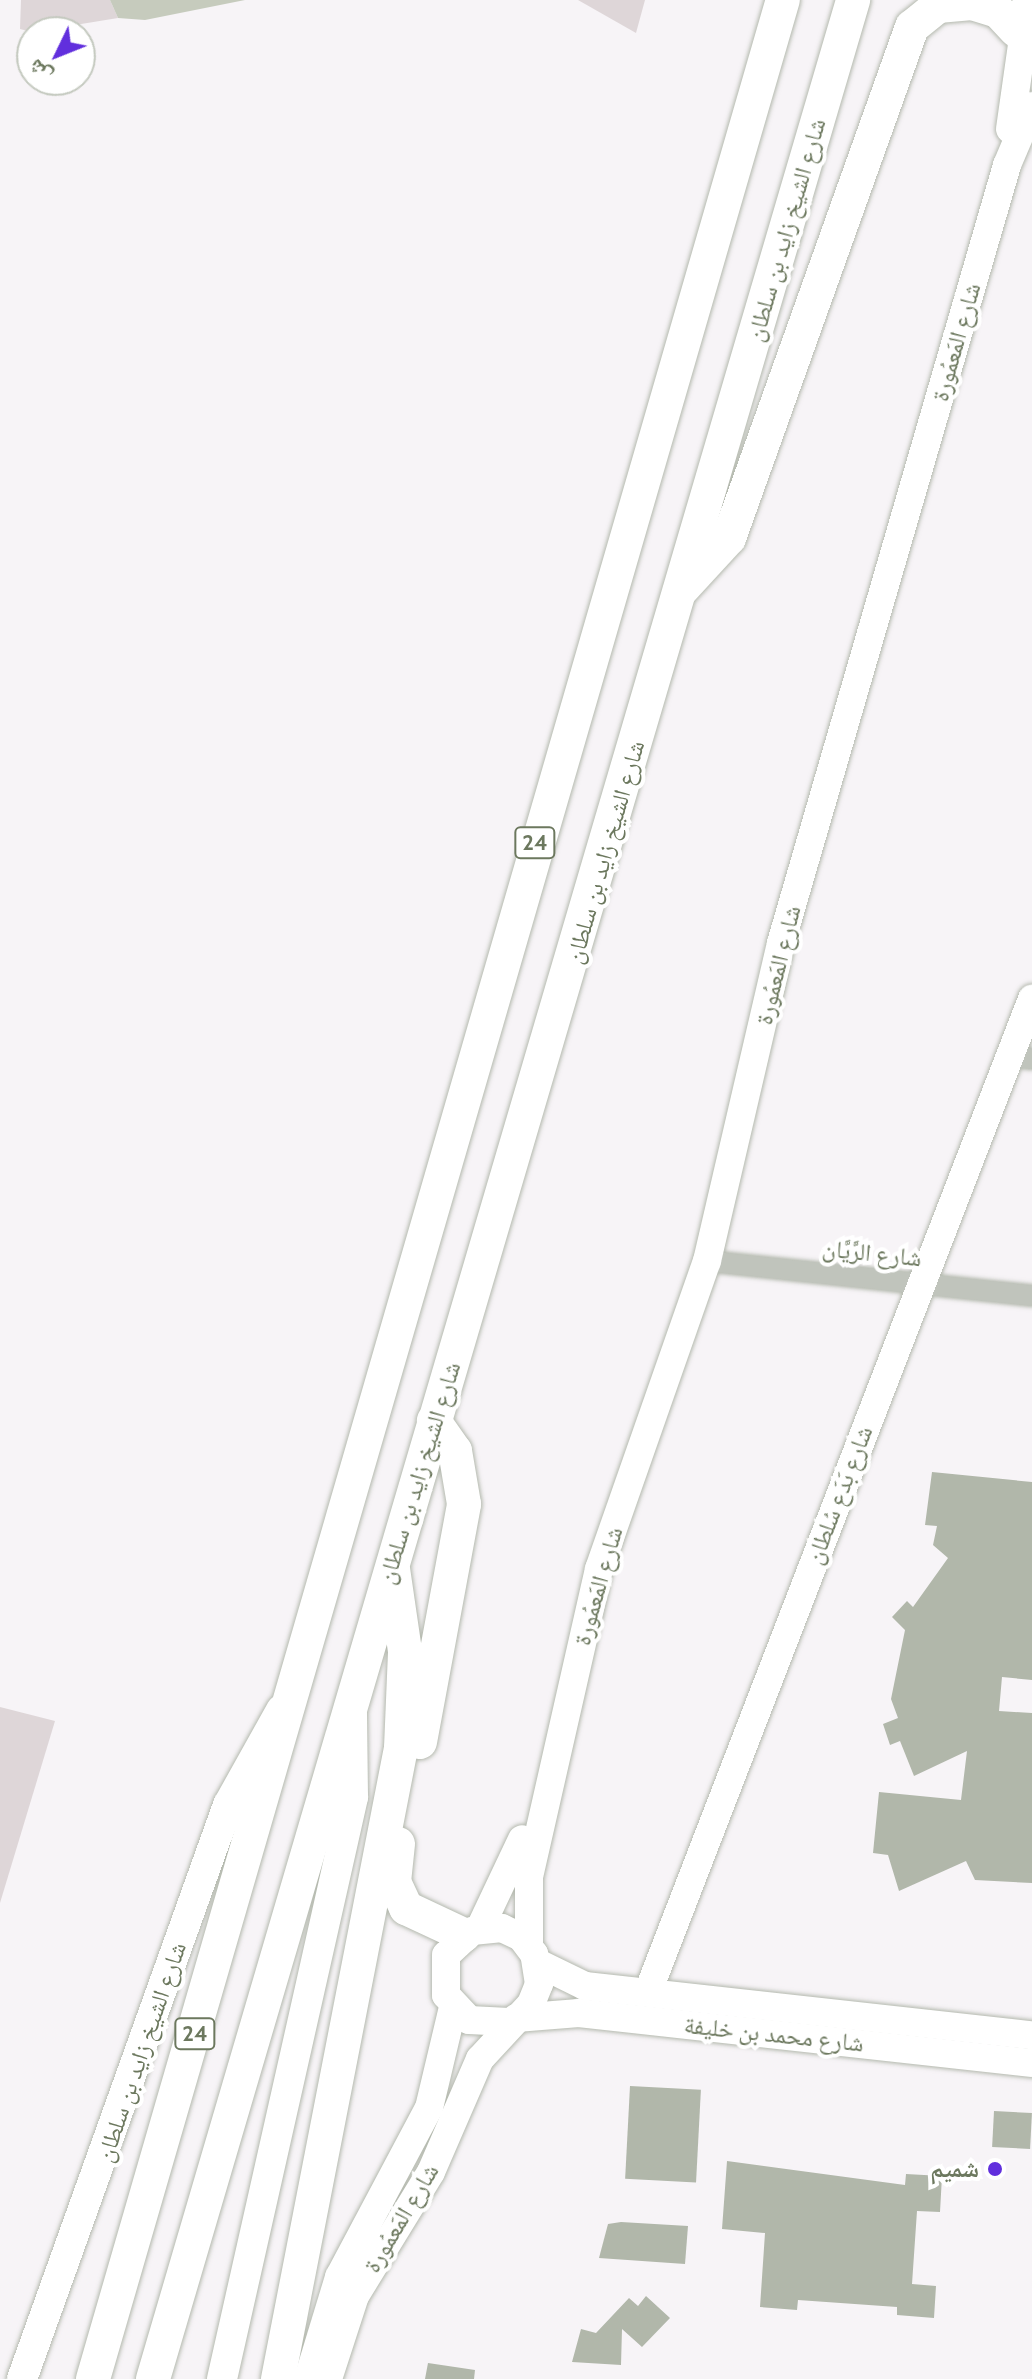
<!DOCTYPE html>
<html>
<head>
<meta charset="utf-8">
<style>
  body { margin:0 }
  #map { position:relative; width:1032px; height:2379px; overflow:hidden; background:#f7f4f7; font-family:Cabin,"Noto Naskh Arabic",sans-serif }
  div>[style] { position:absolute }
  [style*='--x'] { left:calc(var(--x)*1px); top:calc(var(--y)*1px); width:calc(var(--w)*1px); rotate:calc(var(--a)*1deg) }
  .green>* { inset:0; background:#ded6d8 }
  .water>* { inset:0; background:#c6cbbd }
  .building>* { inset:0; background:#b1b7aa; transform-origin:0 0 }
  .roads { filter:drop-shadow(0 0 2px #b4b9ae) drop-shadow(0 0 2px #b4b9ae) }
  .street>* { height:20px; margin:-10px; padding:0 10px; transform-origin:10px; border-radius:10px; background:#c0c4bc }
  .secondary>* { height:28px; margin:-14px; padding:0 14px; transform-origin:14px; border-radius:14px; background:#fff }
  .primary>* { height:30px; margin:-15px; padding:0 15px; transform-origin:15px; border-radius:15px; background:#fff }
  .highway>* { height:34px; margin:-17px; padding:0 17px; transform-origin:17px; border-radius:17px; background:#fff }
  .dots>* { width:22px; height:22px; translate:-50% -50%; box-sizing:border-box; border:4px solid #fff; border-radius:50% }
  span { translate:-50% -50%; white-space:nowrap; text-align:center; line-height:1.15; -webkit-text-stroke:8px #fff; paint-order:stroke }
  .shield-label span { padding:2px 6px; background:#fff; border:2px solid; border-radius:6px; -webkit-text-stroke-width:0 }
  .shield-label { font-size:22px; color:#6c785e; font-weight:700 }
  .street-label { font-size:24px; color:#6c785e }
  .poi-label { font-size:24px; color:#6c785e; font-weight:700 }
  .right { translate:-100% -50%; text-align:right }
  .north { position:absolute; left:16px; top:16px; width:80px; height:80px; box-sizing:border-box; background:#fff; border:2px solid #c4c9bf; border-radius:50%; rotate:227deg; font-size:22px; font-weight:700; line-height:32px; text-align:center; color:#6c785e }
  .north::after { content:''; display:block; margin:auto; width:28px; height:36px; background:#612fdd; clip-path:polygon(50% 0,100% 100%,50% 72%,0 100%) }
</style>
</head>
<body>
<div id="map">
  <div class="green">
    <div style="clip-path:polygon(21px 0,110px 0,118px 18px,32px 32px,20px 29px)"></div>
    <div style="clip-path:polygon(578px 0,645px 0,636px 33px)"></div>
    <div style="clip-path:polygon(0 1707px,55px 1721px,0 1903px)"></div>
  </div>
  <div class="water">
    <div style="clip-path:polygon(110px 0,245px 0,145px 20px,118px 18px)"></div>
  </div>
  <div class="building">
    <div style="clip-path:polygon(932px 1472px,1032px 1482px,1032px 1680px,1002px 1677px,999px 1711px,1032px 1713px,1032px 1883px,975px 1880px,966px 1861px,899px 1891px,888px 1855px,873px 1853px,879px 1792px,961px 1800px,967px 1751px,914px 1776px,900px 1741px,890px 1745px,883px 1724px,898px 1718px,891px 1699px,905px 1630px,892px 1617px,907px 1601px,913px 1607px,948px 1558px,933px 1545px,937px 1526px,925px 1525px)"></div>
    <div style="left:630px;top:2086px;width:71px;height:93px;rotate:3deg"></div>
    <div style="left:994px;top:2111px;width:38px;height:36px;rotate:3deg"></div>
    <div style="clip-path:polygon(727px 2161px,905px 2185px,906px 2174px,942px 2176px,940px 2212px,917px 2211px,912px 2284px,936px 2286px,934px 2318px,897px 2315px,897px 2307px,798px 2300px,797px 2310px,760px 2307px,765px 2233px,722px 2229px)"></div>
    <div style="clip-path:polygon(621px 2222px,688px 2226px,685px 2264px,599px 2258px,608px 2224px)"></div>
    <div style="clip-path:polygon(646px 2296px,670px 2318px,642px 2347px,622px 2329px,621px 2365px,572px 2362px,581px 2329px,596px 2333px,629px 2298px,638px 2306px)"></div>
    <div style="clip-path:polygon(428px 2363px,475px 2370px,474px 2379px,425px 2379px)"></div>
  </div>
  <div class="roads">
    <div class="street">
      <div style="--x:1010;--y:1056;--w:22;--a:8"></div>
      <div style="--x:707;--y:1261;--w:327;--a:6.1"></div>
    </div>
    <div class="secondary">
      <div style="--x:1022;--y:45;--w:27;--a:-100"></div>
      <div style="--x:1017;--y:18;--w:22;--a:-54"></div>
      <div style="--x:1010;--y:129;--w:85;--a:-81.9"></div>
      <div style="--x:480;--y:1928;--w:98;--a:-64.7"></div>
      <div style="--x:529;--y:1945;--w:68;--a:-90"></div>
      <div style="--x:529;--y:1877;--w:316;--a:-77.2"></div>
      <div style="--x:599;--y:1569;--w:326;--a:-70.7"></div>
      <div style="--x:707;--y:1261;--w:326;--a:-76.9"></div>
      <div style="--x:781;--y:943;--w:810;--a:-73.8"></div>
      <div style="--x:1007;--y:165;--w:64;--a:-67"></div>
      <div style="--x:538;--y:1963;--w:52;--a:26.1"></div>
      <div style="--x:585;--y:1986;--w:450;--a:6.3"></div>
      <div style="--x:648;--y:1992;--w:1065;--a:-68.86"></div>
      <div style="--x:516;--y:2018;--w:63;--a:-4.5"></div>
      <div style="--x:579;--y:2013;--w:456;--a:6.3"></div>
      <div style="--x:308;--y:2379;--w:107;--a:-73.1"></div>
      <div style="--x:339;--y:2277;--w:191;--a:-62"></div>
      <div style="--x:429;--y:2108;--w:104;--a:-76.6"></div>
      <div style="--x:328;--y:2379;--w:87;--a:-72"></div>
      <div style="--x:355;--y:2296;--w:145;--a:-58.5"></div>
      <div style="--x:431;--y:2172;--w:123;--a:-66.6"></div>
      <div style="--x:480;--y:2059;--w:75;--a:-47.2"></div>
      <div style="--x:531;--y:2004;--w:22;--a:-68"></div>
      <div style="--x:539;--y:1984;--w:30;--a:-99"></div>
      <div style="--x:534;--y:1954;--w:21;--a:-127"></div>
      <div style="--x:521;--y:1937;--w:21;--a:-155"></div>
      <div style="--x:502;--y:1928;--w:30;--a:174"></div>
      <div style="--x:472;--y:1931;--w:35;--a:137"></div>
      <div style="--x:446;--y:1955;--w:40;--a:90"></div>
      <div style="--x:446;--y:1995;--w:34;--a:47"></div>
      <div style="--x:469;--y:2020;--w:40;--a:2.9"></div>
    </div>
    <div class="primary">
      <div style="--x:22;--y:2379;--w:610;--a:-70.26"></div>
      <div style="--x:228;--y:1805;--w:109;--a:-60.8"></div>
      <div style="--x:222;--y:2379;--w:597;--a:-77.31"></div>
      <div style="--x:353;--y:1797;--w:85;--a:-90.7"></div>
    </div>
    <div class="highway">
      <div style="--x:683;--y:588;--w:68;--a:-47.4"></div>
      <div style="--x:729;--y:538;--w:543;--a:-70.3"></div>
      <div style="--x:912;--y:27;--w:33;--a:-39"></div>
      <div style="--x:938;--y:6;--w:34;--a:-5"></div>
      <div style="--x:972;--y:3;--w:27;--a:17"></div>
      <div style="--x:998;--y:11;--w:26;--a:47"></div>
      <div style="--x:420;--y:1742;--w:242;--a:-79.5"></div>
      <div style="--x:464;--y:1504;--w:54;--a:-99.6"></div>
      <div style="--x:455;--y:1451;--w:37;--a:-125"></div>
      <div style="--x:398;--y:1844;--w:38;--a:96"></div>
      <div style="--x:394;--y:1882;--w:29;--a:65"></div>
      <div style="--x:406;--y:1908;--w:64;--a:25"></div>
      <div style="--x:93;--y:2379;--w:2477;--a:-73.83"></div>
      <div style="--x:153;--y:2379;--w:2480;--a:-73.6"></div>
      <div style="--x:278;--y:2379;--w:643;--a:-78.97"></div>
      <div style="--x:401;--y:1748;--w:97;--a:-87.6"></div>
      <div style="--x:405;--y:1651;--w:83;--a:-98.3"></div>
    </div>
  </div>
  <div class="dots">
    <div style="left:995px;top:2169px;background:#612fdd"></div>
  </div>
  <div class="shield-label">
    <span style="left:535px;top:843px">24</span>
    <span style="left:195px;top:2034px">24</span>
  </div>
  <div class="street-label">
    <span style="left:786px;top:230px;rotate:-74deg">شارع الشيخ زايد بن سلطان</span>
    <span style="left:956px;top:342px;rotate:-74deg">شارع المَعمُورة</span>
    <span style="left:605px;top:852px;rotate:-74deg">شارع الشيخ زايد بن سلطان</span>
    <span style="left:778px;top:965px;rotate:-76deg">شارع المَعمُورة</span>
    <span style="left:872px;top:1253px;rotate:6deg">شارع الرَّيَّان</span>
    <span style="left:419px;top:1473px;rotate:-73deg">شارع الشيخ زايد بن سلطان</span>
    <span style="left:839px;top:1495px;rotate:-69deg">شارع بَدَع سُلطان</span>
    <span style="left:598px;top:1586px;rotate:-74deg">شارع المَعمُورة</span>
    <span style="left:774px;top:2034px;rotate:6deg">شارع محمد بن خليفة</span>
    <span style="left:141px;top:2052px;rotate:-71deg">شارع الشيخ زايد بن سلطان</span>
    <span style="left:401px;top:2218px;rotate:-59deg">شارع المَعمُورة</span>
  </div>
  <div class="poi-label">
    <span class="right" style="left:979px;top:2169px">شميم</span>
  </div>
  <div class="north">ش</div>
</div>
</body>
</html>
